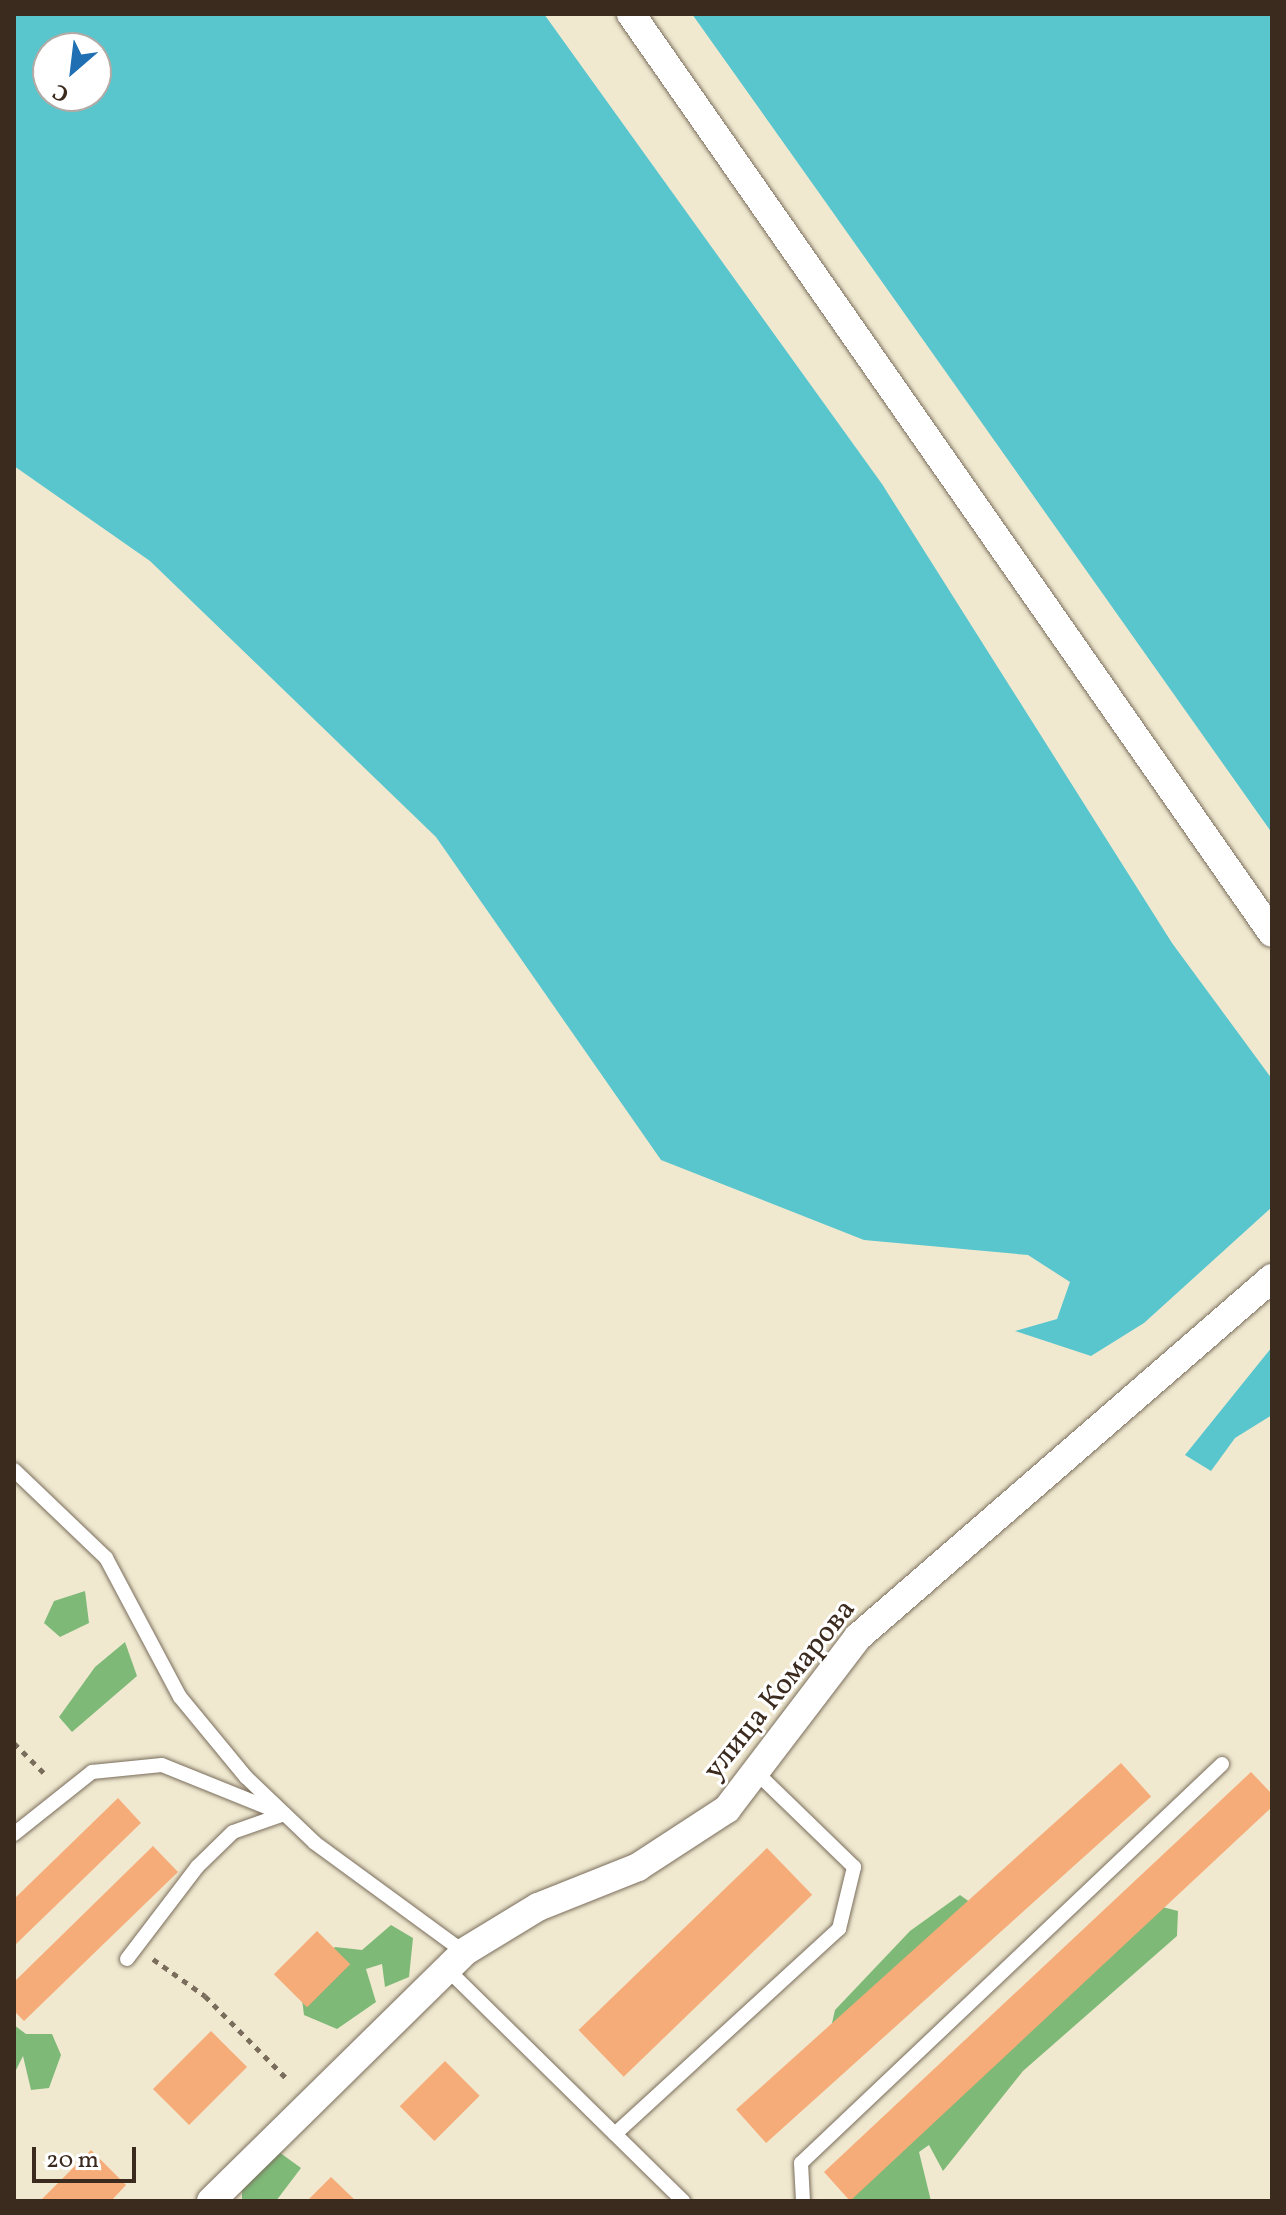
<!DOCTYPE html>
<html>
<head>
<meta charset="utf-8">
<style>
  body { margin:0 }
  #map { position:relative; width:1286px; height:2215px; overflow:hidden; background:#f0e9d0; font-family:Vollkorn,serif }
  div>[style] { position:absolute }
  [style*='--x'] { left:calc(var(--x)*1px); top:calc(var(--y)*1px); width:calc(var(--w)*1px); rotate:calc(var(--a)*1deg) }
  .forest>* { inset:0; background:#7eb978 }
  .water>* { inset:0; background:#59c6ce }
  .building>* { inset:0; background:#f6ac79; transform-origin:0 0 }
  .path>* { height:5px; margin-top:-2.5px; transform-origin:0; background:repeating-linear-gradient(90deg,#7a6d5c 0 6px,transparent 0 12px) }
  .roads { filter:drop-shadow(0 0 2px #7a6d5c) drop-shadow(0 0 2px #7a6d5c) }
  .lane>* { height:14px; margin:-7px; padding:0 7px; transform-origin:7px; border-radius:7px; background:#fff }
  .street>* { height:28px; margin:-14px; padding:0 14px; transform-origin:14px; border-radius:14px; background:#fff }
  span { translate:-50% -50%; white-space:nowrap; text-align:center; line-height:1.15; -webkit-text-stroke:6px #fff; paint-order:stroke }
  .street-label { font-size:30px; color:#3b2a1e }
  .frame { position:absolute; inset:0; border:16px solid #3b2a1e; pointer-events:none }
  .north { position:absolute; left:32px; top:32px; width:80px; height:80px; box-sizing:border-box; background:#fff; border:2px solid #b1aaa5; border-radius:50%; rotate:208deg; font-size:22px; font-weight:700; line-height:32px; text-align:center; color:#3b2a1e }
  .north::after { content:''; display:block; margin:auto; width:28px; height:36px; background:#1f6fb2; clip-path:polygon(50% 0,100% 100%,50% 72%,0 100%) }
  .scale { position:absolute; left:32px; top:2147px; width:104px; height:36px; box-sizing:border-box; border:4px solid #3b2a1e; border-top:0; padding-left:10px; font-size:24px; line-height:28px; white-space:nowrap; color:#3b2a1e; -webkit-text-stroke:6px #fff; paint-order:stroke }
</style>
</head>
<body>
<div id="map">
  <div class="forest">
    <div style="clip-path:polygon(85px 1591px,89px 1623px,60px 1637px,44px 1623px,54px 1601px)"></div>
    <div style="clip-path:polygon(125px 1642px,137px 1676px,72px 1732px,59px 1717px,95px 1667px)"></div>
    <div style="clip-path:polygon(960px 1895px,981px 1910px,826px 2049px,835px 2010px,910px 1931px)"></div>
    <div style="clip-path:polygon(1147px 1903px,1178px 1911px,1177px 1936px,1023px 2071px,943px 2171px,929px 2145px,919px 2152px,931px 2201px,849px 2201px,850px 2190px)"></div>
    <div style="clip-path:polygon(391px 1925px,413px 1938px,409px 1977px,385px 1987px,382px 1964px,366px 1969px,376px 2002px,337px 2029px,304px 2015px,300px 1983px,335px 1947px,362px 1950px)"></div>
    <div style="clip-path:polygon(14px 2025px,26px 2034px,52px 2034px,61px 2055px,49px 2088px,31px 2090px,23px 2056px,14px 2074px)"></div>
    <div style="clip-path:polygon(268px 2144px,301px 2168px,276px 2201px,242px 2201px,242px 2158px)"></div>
  </div>
  <div class="water">
    <div style="clip-path:polygon(evenodd,14px 14px,544px 14px,882px 484px,1172px 943px,1272px 1079px,1272px 1207px,1144px 1323px,1091px 1356px,1015px 1331px,1057px 1319px,1070px 1282px,1028px 1255px,864px 1240px,661px 1160px,436px 837px,150px 561px,14px 466px,14px 14px,48px 48px,96px 48px,96px 96px,48px 96px,48px 48px)"></div>
    <div style="clip-path:polygon(692px 14px,1272px 14px,1272px 833px,822px 197px)"></div>
    <div style="clip-path:polygon(1272px 1347px,1272px 1415px,1235px 1438px,1211px 1471px,1185px 1455px)"></div>
  </div>
  <div class="building">
    <div style="left:1121px;top:1763px;width:45px;height:518px;rotate:48deg"></div>
    <div style="clip-path:polygon(1251px 1772px,1272px 1794px,1272px 1807px,850px 2201px,824px 2172px)"></div>
    <div style="clip-path:polygon(118px 1798px,141px 1823px,14px 1946px,14px 1899px)"></div>
    <div style="clip-path:polygon(153px 1846px,178px 1872px,24px 2021px,14px 2011px,14px 1982px)"></div>
    <div style="left:767px;top:1848px;width:65px;height:262px;rotate:46deg"></div>
    <div style="left:317px;top:1931px;width:47px;height:61px;rotate:45deg"></div>
    <div style="left:211px;top:2031px;width:51px;height:82px;rotate:45deg"></div>
    <div style="left:445px;top:2061px;width:49px;height:64px;rotate:45deg"></div>
    <div style="clip-path:polygon(91px 2150px,126px 2185px,111px 2201px,40px 2201px)"></div>
    <div style="clip-path:polygon(331px 2177px,356px 2201px,307px 2201px)"></div>
  </div>
  <div class="path">
    <div style="--x:14;--y:1743;--w:47;--a:45"></div>
    <div style="--x:153;--y:1959;--w:64;--a:35.4"></div>
    <div style="--x:205;--y:1996;--w:118;--a:45.3"></div>
  </div>
  <div class="roads">
    <div class="lane">
      <div style="--x:14;--y:1470;--w:127;--a:43.7"></div>
      <div style="--x:106;--y:1558;--w:157;--a:62"></div>
      <div style="--x:180;--y:1697;--w:104;--a:50.5"></div>
      <div style="--x:246;--y:1777;--w:95;--a:43.7"></div>
      <div style="--x:315;--y:1843;--w:185;--a:36.2"></div>
      <div style="--x:14;--y:1834;--w:100;--a:-38.5"></div>
      <div style="--x:92;--y:1772;--w:70;--a:-5.7"></div>
      <div style="--x:162;--y:1765;--w:123;--a:22"></div>
      <div style="--x:127;--y:1959;--w:116;--a:-52.7"></div>
      <div style="--x:197;--y:1867;--w:50;--a:-44.2"></div>
      <div style="--x:233;--y:1832;--w:54;--a:-19.4"></div>
      <div style="--x:448;--y:1970;--w:330;--a:44.5"></div>
      <div style="--x:615;--y:2134;--w:304;--a:-42.5"></div>
      <div style="--x:839;--y:1929;--w:64;--a:-76.4"></div>
      <div style="--x:854;--y:1867;--w:136;--a:-135.9"></div>
      <div style="--x:803;--y:2201;--w:38;--a:-93"></div>
      <div style="--x:801;--y:2163;--w:580;--a:-43.46"></div>
    </div>
    <div class="street">
      <div style="--x:631;--y:14;--w:1120;--a:55.1"></div>
      <div style="--x:211;--y:2201;--w:355;--a:-44.5"></div>
      <div style="--x:464;--y:1952;--w:87;--a:-31.3"></div>
      <div style="--x:538;--y:1907;--w:108;--a:-21.8"></div>
      <div style="--x:638;--y:1867;--w:106;--a:-33.1"></div>
      <div style="--x:727;--y:1809;--w:216;--a:-52.7"></div>
      <div style="--x:858;--y:1637;--w:548;--a:-40.93"></div>
    </div>
  </div>
  <div class="street-label">
    <span style="left:780px;top:1690px;rotate:-51deg">улица Комарова</span>
  </div>
  <div class="frame"></div>
  <div class="north">С</div>
  <div class="scale">20 m</div>
</div>
</body>
</html>
